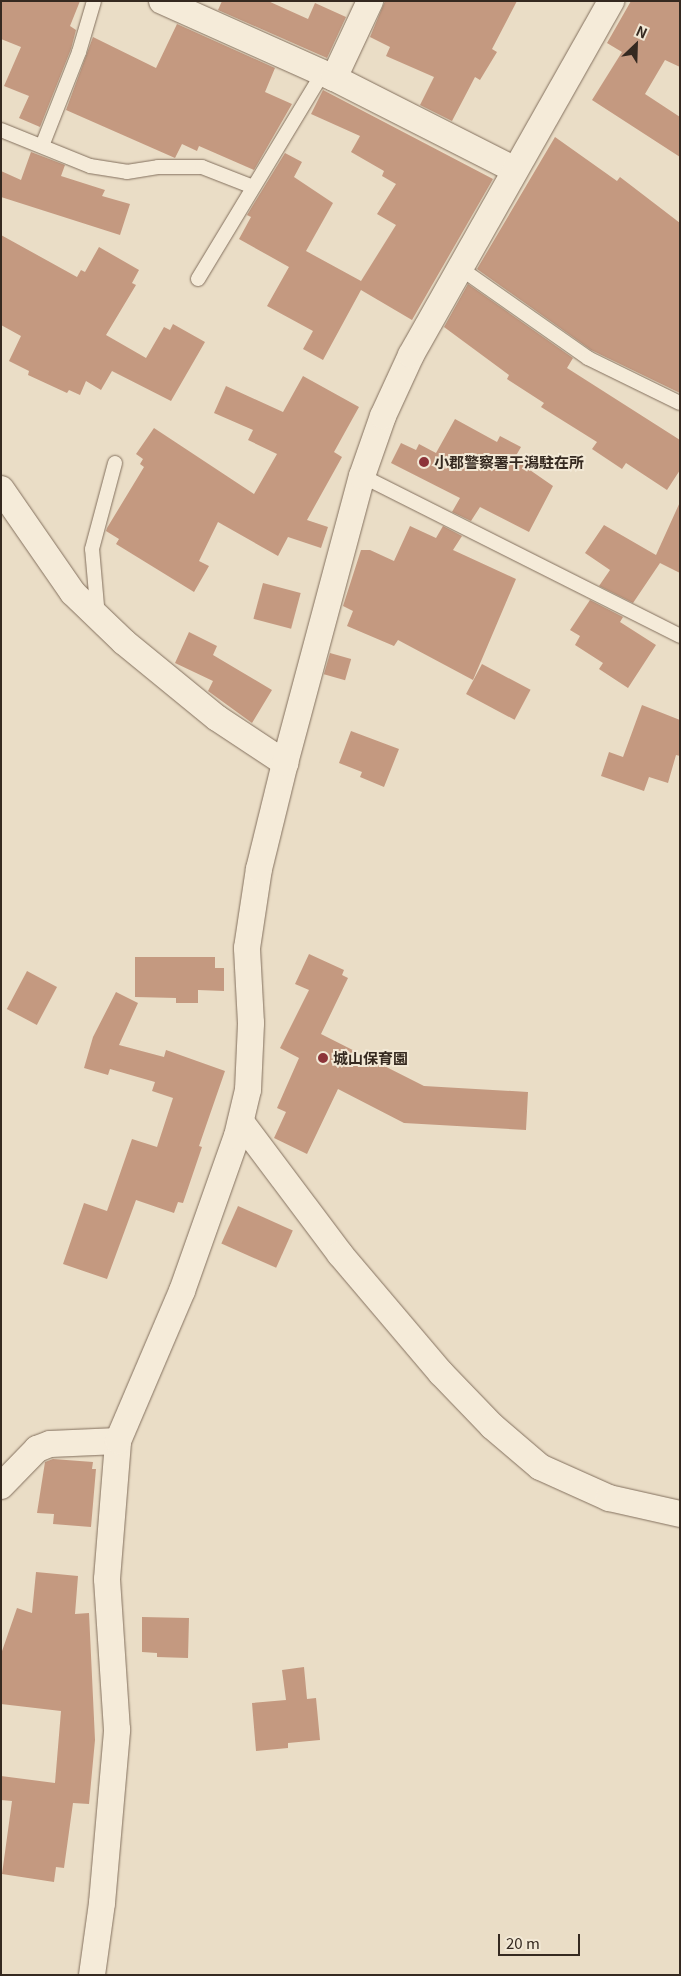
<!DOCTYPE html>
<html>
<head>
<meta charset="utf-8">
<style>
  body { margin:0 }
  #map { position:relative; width:681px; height:1976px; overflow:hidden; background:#eaddc6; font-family:Georgia,"Noto Sans JP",serif }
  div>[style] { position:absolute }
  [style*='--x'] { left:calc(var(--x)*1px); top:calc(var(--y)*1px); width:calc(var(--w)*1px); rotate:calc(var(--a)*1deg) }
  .building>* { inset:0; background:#c49980; transform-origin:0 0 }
  .roads { filter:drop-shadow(0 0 1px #83705e) drop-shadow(0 0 1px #83705e) }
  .lane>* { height:14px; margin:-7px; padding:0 7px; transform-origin:7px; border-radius:7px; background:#f5ebd9 }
  .street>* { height:26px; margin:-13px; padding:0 13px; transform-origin:13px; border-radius:13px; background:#f5ebd9 }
  .dots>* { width:14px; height:14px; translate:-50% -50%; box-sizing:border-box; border:2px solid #f2e8d5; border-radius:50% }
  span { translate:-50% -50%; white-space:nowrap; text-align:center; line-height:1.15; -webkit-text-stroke:4px #f2e8d5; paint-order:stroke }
  .poi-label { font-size:15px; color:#352920; font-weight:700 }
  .left { translate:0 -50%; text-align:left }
  .frame { position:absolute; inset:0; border:2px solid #352920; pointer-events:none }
  .north { position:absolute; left:611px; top:20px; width:50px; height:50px; -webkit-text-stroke:4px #f2e8d5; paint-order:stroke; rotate:24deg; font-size:14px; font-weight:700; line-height:20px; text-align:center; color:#352920 }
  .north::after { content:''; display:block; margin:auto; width:18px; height:22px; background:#352920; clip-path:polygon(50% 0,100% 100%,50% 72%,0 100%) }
  .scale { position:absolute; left:498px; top:1934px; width:82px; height:22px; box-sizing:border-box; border:2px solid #352920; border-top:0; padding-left:6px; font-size:15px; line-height:18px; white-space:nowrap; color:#352920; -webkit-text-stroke:4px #f2e8d5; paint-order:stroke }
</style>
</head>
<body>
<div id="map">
  <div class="building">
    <div style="clip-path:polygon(1px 1px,80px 1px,70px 26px,76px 30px,71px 49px,40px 127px,19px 118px,29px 96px,4px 86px,21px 47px,1px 39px)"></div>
    <div style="clip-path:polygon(222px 1px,268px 1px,308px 19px,315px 3px,346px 17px,327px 58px,218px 10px)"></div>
    <div style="clip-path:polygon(385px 1px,517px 1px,492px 49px,497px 52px,480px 80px,475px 77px,452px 121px,420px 105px,434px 77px,386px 56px,390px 47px,370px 37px)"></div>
    <div style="clip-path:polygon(631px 1px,680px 1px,680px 67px,665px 60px,645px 94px,680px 117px,680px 157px,592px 100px,622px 52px,607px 43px)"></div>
    <div style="clip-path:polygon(177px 24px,275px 68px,265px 92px,292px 104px,254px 170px,199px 146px,197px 151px,182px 144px,175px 158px,66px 110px,93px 37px,156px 68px)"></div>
    <div style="clip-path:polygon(323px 90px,493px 179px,412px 320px,361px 290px,323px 360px,303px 349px,313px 331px,267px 306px,289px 267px,239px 239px,251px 217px,247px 215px,285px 153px,302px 162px,294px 177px,333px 203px,306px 251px,361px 281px,396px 225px,377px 214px,396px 184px,382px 176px,384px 171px,351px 152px,360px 136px,311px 114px)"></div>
    <div style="clip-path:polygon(555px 137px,617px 181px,620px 177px,680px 223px,680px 393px,591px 350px,477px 269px)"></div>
    <div style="clip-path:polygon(31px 152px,65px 165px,61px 176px,105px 190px,102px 196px,130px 204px,120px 235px,1px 197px,1px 171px,21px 180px)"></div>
    <div style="clip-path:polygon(1px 235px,77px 277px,81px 270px,85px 272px,99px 247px,139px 270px,132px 283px,136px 285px,106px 335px,146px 358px,164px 327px,170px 330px,173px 324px,205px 342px,171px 401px,112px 371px,101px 390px,86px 381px,80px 395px,69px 390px,67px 393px,28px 375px,29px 371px,9px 361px,21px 336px,1px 325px)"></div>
    <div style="clip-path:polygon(468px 284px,573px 358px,567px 368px,680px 440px,680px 470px,667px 490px,626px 463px,622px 469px,592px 449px,597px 442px,541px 407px,544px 403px,507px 379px,509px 375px,444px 327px)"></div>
    <div style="clip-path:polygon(303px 376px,359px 407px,334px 452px,342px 457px,307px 520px,328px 527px,321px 548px,288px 537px,278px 556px,218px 522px,199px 561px,209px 566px,194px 592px,116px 544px,119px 539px,106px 531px,107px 528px,144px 467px,140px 464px,143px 459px,136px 454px,154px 428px,254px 494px,277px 454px,248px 440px,253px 430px,214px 413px,226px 386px,283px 412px)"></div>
    <div style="clip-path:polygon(455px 419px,497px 442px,500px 436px,521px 447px,514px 459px,553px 486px,529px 532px,480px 507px,471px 521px,452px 512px,460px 498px,391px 463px,401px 443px,416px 450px,419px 444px,436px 453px)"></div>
    <div style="clip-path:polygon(680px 502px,680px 573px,660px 563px,633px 603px,599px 586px,610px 570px,585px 553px,604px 525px,656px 555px)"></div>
    <div style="clip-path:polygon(410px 526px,436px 538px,443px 526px,462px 536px,453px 550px,516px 579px,473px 680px,398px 640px,394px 646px,347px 626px,353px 611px,343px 606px,361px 550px,370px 550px,394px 561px)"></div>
    <div style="left:263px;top:583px;width:39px;height:37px;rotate:15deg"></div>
    <div style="clip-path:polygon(590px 600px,623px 617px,620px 622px,656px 645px,628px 688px,599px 669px,603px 663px,575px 645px,580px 636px,570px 630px)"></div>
    <div style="clip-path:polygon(189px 632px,217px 646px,213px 655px,272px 690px,252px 723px,208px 691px,213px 681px,175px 663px)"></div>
    <div style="left:330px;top:653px;width:22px;height:22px;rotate:16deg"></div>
    <div style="left:482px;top:664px;width:55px;height:34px;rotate:28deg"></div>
    <div style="clip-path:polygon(642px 705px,680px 720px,680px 756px,676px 755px,668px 783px,649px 777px,644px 791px,601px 776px,609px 752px,623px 757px)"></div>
    <div style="clip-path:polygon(351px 731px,399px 749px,384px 787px,360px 777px,362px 772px,339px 763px)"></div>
    <div style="clip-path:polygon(309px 954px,344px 970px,342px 975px,348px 978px,321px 1034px,424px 1086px,528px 1092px,526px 1130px,404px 1123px,338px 1089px,307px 1154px,274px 1138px,286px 1112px,277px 1108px,299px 1058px,280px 1048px,309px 990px,295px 984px)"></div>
    <div style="clip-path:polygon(135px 957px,215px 957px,215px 968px,224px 968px,224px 991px,198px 990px,198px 1003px,176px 1003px,176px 998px,135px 997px)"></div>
    <div style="left:27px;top:971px;width:34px;height:43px;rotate:28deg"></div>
    <div style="clip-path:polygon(116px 992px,138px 1003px,119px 1045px,164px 1057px,166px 1050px,225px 1071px,199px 1146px,202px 1147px,183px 1203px,178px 1202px,174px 1213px,136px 1200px,107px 1279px,63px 1264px,84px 1203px,107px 1211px,132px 1139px,157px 1147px,173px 1098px,152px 1091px,155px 1082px,110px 1069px,108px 1075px,84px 1068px,93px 1037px)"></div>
    <div style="left:238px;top:1206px;width:60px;height:41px;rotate:24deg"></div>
    <div style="clip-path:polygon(53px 1459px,93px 1462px,92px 1469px,96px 1469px,91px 1527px,53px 1524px,54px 1514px,37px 1513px,45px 1462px)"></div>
    <div style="clip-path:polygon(36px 1572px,78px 1576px,75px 1614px,89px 1613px,95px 1740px,89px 1804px,73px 1803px,64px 1868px,56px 1867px,54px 1882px,2px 1874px,12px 1801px,1px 1800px,1px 1776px,55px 1783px,61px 1711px,1px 1704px,1px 1654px,17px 1608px,32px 1613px)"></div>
    <div style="clip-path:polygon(142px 1617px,189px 1618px,188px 1658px,157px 1657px,157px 1653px,142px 1652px)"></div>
    <div style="clip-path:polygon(304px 1667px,307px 1699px,316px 1698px,320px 1740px,288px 1743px,288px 1748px,256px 1751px,252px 1703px,286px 1700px,282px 1670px)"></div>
  </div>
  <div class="roads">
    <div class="lane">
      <div style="--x:1;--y:130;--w:96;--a:22"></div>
      <div style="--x:90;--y:166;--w:37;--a:9"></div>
      <div style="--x:127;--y:172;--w:31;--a:-9"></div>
      <div style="--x:158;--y:167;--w:44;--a:0"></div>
      <div style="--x:202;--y:167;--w:55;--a:21.4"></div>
      <div style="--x:42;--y:146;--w:101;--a:-68.5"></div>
      <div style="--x:79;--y:52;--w:53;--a:-73.6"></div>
      <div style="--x:460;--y:268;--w:156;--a:35.1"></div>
      <div style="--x:588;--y:358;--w:102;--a:26.1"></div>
      <div style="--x:198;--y:279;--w:240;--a:-58.8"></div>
      <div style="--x:362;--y:476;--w:356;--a:26.7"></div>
      <div style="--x:98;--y:617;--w:68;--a:-95"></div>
      <div style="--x:92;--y:549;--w:89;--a:-75"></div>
    </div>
    <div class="street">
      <div style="--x:162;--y:1;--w:188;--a:24.1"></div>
      <div style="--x:334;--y:78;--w:203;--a:26.9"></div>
      <div style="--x:334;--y:78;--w:85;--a:-64.9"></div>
      <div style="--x:1;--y:489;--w:126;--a:55.3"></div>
      <div style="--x:73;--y:593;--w:71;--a:43.9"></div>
      <div style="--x:124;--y:642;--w:120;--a:39.3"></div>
      <div style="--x:217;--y:718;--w:82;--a:33.5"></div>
      <div style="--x:241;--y:1122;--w:165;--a:53.1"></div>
      <div style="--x:340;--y:1254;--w:156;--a:49.7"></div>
      <div style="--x:441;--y:1373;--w:74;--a:46.1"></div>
      <div style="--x:492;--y:1426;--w:63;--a:40.5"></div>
      <div style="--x:540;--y:1467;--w:76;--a:24.2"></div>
      <div style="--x:609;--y:1498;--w:73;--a:12.7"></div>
      <div style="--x:1;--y:1486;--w:52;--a:-45.8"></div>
      <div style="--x:37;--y:1449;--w:14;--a:-21"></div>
      <div style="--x:50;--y:1444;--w:68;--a:-2.5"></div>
      <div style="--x:92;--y:1975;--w:73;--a:-82.1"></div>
      <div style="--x:102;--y:1903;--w:174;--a:-85"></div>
      <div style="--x:117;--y:1730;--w:151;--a:-93.8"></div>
      <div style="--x:107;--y:1579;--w:138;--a:-85.4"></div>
      <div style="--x:118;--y:1441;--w:163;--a:-66.9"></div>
      <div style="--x:182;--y:1291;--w:164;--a:-70.5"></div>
      <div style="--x:237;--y:1136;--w:47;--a:-76.6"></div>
      <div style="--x:248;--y:1090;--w:67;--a:-87.4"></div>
      <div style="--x:251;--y:1023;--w:75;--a:-93.1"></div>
      <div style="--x:247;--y:948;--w:80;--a:-81.4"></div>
      <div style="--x:259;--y:869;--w:109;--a:-76.2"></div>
      <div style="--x:285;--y:763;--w:297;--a:-75"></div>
      <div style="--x:362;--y:476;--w:64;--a:-70.7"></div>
      <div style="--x:383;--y:416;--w:67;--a:-65.3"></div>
      <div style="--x:411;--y:355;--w:407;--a:-60.5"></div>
    </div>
  </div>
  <div class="dots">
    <div style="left:424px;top:462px;background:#8c3439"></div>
    <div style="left:323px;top:1058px;background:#8c3439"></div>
  </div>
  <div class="poi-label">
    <span class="left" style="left:434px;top:462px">小郡警察署干潟駐在所</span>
    <span class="left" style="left:333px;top:1058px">城山保育園</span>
  </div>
  <div class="frame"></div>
  <div class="north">N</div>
  <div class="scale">20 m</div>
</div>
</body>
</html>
